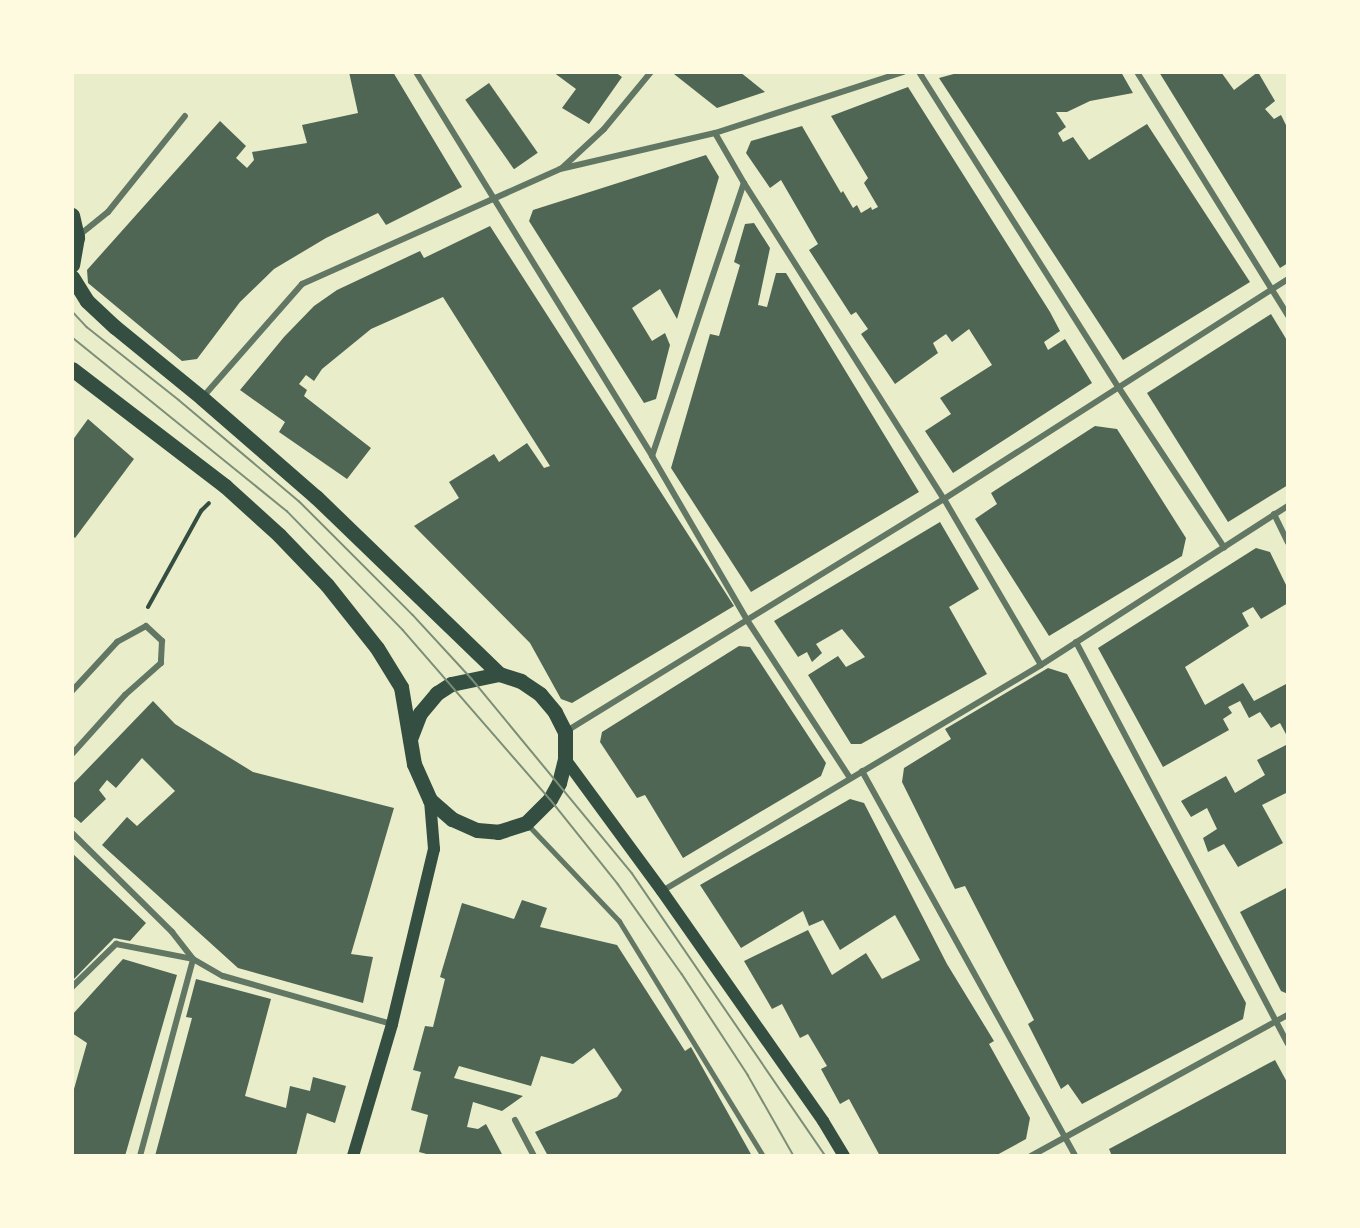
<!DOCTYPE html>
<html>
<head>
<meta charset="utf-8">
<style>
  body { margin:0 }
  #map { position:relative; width:1360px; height:1228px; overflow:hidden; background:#e9edc9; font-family:"Roboto Condensed",sans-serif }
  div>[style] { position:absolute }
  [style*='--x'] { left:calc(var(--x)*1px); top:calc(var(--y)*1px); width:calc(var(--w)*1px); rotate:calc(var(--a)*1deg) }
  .building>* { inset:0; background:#4f6655; transform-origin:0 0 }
  .path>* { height:4px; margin:-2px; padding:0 2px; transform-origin:2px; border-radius:2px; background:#344e41 }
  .pedestrian>* { height:5px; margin:-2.5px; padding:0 2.5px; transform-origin:2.5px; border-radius:2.5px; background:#617663 }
  .minor>* { height:6px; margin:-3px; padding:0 3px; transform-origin:3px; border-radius:3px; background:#617663 }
  .secondary>* { height:12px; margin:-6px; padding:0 6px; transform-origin:6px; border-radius:6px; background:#344e41 }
  .primary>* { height:15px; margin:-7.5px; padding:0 7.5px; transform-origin:7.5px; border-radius:7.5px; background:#344e41 }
  .tram>* { height:1.5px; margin:-0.75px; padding:0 0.75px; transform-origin:0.75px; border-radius:0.75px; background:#7c8e77 }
  span { translate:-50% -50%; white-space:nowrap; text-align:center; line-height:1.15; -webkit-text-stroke:4.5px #fefae0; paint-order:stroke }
  .frame { position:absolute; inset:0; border:74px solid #fefae0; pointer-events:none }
</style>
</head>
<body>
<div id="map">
  <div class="building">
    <div style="clip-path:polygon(349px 72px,393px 72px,462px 187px,386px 225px,378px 213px,326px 238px,274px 269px,240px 302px,197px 359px,182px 361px,88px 283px,87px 270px,220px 121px,246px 146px,236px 158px,247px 168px,254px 160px,252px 152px,307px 143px,302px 125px,358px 113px)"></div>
    <div style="clip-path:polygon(553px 72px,615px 72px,622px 77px,589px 124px,562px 108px,576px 89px)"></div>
    <div style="clip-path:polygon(675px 72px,740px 72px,765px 92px,717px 108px,674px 74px)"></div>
    <div style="clip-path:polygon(961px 72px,1121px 72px,1133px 93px,1090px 101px,1067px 112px,1056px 112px,1066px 127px,1058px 133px,1063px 142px,1073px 137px,1089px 160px,1147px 124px,1250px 282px,1123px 360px,939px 78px)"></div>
    <div style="clip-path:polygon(1159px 72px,1221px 72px,1234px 90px,1258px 72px,1275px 101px,1265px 109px,1274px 119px,1281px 115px,1288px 129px,1288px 263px,1280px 268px)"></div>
    <div style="left:489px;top:83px;width:85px;height:29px;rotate:55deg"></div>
    <div style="clip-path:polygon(908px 87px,1050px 312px,1060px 331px,1044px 342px,1048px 350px,1065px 339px,1092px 383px,953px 473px,925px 431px,951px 414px,940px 398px,992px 365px,969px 329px,952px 342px,946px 334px,933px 343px,938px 353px,895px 384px,861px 334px,868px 329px,856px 312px,851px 315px,809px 250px,818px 244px,781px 180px,770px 188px,746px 153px,751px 141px,802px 126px,841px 193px,843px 191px,853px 208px,857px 205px,861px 213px,871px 207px,872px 210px,878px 207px,864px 183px,868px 178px,831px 116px)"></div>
    <div style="clip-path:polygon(706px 155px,719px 177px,677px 319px,660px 289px,632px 308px,652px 341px,665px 333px,670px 345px,656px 399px,644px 403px,529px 221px,533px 210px)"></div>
    <div style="clip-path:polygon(754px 223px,770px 248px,758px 305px,767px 307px,776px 273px,786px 273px,919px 492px,751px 592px,671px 468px,710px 334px,719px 336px,740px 265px,734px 262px,745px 224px)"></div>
    <div style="clip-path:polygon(490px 226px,734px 606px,572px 703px,561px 699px,530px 643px,414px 526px,459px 498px,449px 482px,494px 454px,499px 462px,527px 443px,544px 468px,550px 466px,443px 297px,371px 329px,322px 369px,314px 381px,306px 375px,299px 384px,307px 390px,304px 396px,371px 448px,347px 479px,279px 432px,285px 422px,240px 390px,284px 337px,314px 306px,337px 290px,420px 251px,424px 258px)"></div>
    <div style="clip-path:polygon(1271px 314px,1288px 342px,1288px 485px,1228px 522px,1147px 393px)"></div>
    <div style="clip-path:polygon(88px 419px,134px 459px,75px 538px,72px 536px,72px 441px)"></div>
    <div style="clip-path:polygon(1095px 426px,1117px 429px,1186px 538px,1182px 556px,1049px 636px,975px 519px,997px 504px,991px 493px)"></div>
    <div style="clip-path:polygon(940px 522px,979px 589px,949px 607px,987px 674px,861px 744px,851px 744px,808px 675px,838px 656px,846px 667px,865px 657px,842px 629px,816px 644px,822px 653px,812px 662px,807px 652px,798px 657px,774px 621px)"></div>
    <div style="clip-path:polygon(1256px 548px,1270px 552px,1288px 589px,1288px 603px,1261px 619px,1253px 607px,1242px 613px,1249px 626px,1185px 667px,1205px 705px,1243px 683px,1254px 701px,1288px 683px,1288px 738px,1280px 723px,1271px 728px,1260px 712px,1249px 718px,1240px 701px,1228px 707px,1232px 713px,1223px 719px,1229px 730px,1163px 767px,1098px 648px)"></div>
    <div style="clip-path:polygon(739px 646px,750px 647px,826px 763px,821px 776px,683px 858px,645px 795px,637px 798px,600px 742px,602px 732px)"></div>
    <div style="clip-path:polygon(1048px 668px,1067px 674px,1246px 1003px,1243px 1019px,1082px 1104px,1068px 1084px,1061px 1089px,1028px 1024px,1034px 1020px,965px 886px,955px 889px,902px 782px,904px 768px,951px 739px,945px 729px)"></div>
    <div style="clip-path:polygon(153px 701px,175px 724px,253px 772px,394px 808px,351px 954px,373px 957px,363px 1003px,238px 968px,102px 845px,127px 817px,137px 826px,175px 791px,142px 758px,116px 788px,107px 780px,99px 790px,106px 799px,81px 823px,72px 815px,72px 785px)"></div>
    <div style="clip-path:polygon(1288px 744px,1288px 792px,1262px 805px,1283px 843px,1238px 867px,1224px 844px,1208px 852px,1203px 838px,1217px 829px,1207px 808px,1191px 817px,1181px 801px,1226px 776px,1235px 793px,1265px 775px,1257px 760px)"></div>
    <div style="clip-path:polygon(850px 799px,864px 803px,947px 964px,994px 1041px,989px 1044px,1030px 1118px,1026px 1139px,995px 1156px,880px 1156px,849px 1099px,840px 1104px,821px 1069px,827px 1066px,808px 1034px,800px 1038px,782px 1004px,772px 1009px,744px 961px,808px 930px,832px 975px,866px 953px,882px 979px,920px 960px,895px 915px,840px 950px,823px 920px,809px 926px,803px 911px,741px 948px,700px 885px)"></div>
    <div style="clip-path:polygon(72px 853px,146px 923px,130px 941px,114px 938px,72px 981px)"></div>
    <div style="clip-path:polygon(1288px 887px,1288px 994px,1281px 991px,1240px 912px)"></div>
    <div style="clip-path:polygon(522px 900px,547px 908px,540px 927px,617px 945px,685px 1051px,691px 1047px,752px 1156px,548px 1156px,535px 1132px,617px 1097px,622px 1090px,594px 1048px,573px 1064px,541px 1056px,531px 1086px,459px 1066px,454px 1078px,523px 1096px,502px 1111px,473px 1102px,467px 1127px,478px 1129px,486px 1124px,503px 1156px,434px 1156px,419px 1152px,428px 1115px,411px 1110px,421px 1072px,413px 1070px,425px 1026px,433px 1027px,445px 979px,440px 977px,462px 903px,514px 919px)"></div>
    <div style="clip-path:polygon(123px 959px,177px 975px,125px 1156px,72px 1156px,72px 1096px,87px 1043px,72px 1033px,72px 1015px)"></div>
    <div style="clip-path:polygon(196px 979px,271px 999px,245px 1096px,286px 1108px,290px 1086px,310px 1091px,313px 1077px,346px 1086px,335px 1123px,307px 1113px,296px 1156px,155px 1156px,192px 1018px,186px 1017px)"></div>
    <div style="clip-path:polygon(1275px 1060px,1288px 1084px,1288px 1156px,1112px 1156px,1109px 1149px)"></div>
  </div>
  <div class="path">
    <div style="--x:148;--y:607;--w:110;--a:-61.1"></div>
    <div style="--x:201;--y:511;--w:11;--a:-45"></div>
  </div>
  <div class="pedestrian">
    <div style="--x:527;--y:824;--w:134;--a:46.5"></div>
    <div style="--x:619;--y:921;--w:276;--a:58.5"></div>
  </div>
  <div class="minor">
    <div style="--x:416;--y:72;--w:451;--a:58.4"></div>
    <div style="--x:652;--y:456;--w:190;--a:59.9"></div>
    <div style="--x:747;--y:620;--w:189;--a:56.9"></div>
    <div style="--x:919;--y:72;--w:374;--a:57.7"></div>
    <div style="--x:1119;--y:388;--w:191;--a:56.6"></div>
    <div style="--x:1137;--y:72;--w:287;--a:58.2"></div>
    <div style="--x:715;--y:133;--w:58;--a:59.9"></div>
    <div style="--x:744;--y:183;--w:374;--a:57.7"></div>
    <div style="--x:944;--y:499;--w:192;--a:59.7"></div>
    <div style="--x:562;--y:168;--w:57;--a:-42.9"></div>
    <div style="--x:604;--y:129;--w:74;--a:-50.5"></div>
    <div style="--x:77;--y:237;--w:40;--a:-39"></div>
    <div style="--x:108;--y:212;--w:123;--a:-51.3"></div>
    <div style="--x:202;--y:398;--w:152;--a:-48.7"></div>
    <div style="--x:302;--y:284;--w:282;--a:-24"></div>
    <div style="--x:560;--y:169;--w:159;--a:-13.1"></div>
    <div style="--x:715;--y:133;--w:198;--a:-18"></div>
    <div style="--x:652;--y:456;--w:288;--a:-71.4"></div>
    <div style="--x:1274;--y:514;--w:32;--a:64"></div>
    <div style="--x:1076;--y:642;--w:454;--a:62.2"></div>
    <div style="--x:72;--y:691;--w:67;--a:-47.4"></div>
    <div style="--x:117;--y:642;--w:33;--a:-29"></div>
    <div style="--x:146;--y:626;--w:22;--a:43"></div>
    <div style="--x:162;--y:641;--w:22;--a:93"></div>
    <div style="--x:161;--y:663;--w:48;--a:138.4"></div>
    <div style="--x:125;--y:695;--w:79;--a:131.9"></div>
    <div style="--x:565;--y:732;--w:445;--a:-31.6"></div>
    <div style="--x:944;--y:499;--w:408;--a:-32.6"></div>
    <div style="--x:862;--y:771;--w:440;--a:61"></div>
    <div style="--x:72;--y:833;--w:141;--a:44.7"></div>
    <div style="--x:172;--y:932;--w:34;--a:52"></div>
    <div style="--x:193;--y:959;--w:34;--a:30"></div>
    <div style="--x:223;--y:976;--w:176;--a:15.9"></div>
    <div style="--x:662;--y:891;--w:441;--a:-30.8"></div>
    <div style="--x:1041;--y:665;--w:294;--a:-32.8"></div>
    <div style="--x:72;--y:987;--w:62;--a:-44.3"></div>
    <div style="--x:116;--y:944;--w:78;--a:11"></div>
    <div style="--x:515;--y:1120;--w:41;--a:62.2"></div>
    <div style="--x:140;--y:1156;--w:204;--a:-74.9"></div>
    <div style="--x:1031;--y:1156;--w:293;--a:-28.8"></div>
  </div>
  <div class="secondary">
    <div style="--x:565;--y:759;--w:164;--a:53.7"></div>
    <div style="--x:662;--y:891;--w:281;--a:55"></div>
    <div style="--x:823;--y:1121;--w:41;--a:59"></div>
    <div style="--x:353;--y:1156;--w:138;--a:-73.5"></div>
    <div style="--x:392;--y:1024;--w:180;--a:-76.5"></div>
    <div style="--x:434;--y:849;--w:49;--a:-94.7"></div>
  </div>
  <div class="primary">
    <div style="--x:72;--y:215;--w:23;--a:77"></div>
    <div style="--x:77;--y:237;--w:28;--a:100"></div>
    <div style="--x:72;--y:277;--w:28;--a:58"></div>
    <div style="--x:87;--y:301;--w:38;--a:43"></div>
    <div style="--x:115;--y:327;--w:112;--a:39.2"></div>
    <div style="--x:202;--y:398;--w:151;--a:41"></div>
    <div style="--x:316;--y:497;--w:255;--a:44"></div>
    <div style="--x:72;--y:369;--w:193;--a:37.4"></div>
    <div style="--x:225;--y:486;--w:73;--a:42.2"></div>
    <div style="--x:279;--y:535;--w:69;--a:46.2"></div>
    <div style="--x:327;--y:585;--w:80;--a:51.6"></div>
    <div style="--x:377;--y:648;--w:46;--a:58.4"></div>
    <div style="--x:401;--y:687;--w:78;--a:80.4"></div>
    <div style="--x:414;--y:764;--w:39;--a:66"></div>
    <div style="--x:430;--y:800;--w:29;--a:41"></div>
    <div style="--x:452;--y:819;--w:27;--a:24"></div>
    <div style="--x:477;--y:830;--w:21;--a:5"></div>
    <div style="--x:498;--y:832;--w:29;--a:-18"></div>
    <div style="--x:526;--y:823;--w:34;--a:-45"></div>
    <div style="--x:550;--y:799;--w:18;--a:-61"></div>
    <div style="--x:559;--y:783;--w:25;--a:-76"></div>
    <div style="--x:565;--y:759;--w:27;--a:-90"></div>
    <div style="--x:565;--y:732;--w:22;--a:-117"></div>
    <div style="--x:555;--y:712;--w:23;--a:-130"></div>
    <div style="--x:540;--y:694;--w:23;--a:-146"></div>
    <div style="--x:521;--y:681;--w:23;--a:-162"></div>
    <div style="--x:499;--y:674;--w:49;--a:168.2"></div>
    <div style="--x:451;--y:684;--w:17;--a:147"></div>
    <div style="--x:437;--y:693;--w:26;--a:130"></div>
    <div style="--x:420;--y:713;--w:28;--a:111"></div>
  </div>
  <div class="tram">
    <div style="--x:72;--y:311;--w:22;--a:47"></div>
    <div style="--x:87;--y:327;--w:117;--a:38.4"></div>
    <div style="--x:179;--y:400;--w:157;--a:40.1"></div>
    <div style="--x:299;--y:501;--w:161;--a:45"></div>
    <div style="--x:413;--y:615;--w:87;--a:47.3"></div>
    <div style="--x:472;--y:679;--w:251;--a:50.5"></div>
    <div style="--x:632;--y:873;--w:343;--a:55.6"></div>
    <div style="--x:72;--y:337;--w:277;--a:39"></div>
    <div style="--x:287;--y:511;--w:166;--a:45.7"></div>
    <div style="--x:403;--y:630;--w:224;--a:49"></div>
    <div style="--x:550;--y:799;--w:109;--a:51.3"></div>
    <div style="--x:618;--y:884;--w:110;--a:54.6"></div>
    <div style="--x:682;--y:974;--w:121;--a:56.8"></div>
    <div style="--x:748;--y:1075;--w:93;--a:60.4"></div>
  </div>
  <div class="frame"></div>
</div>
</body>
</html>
